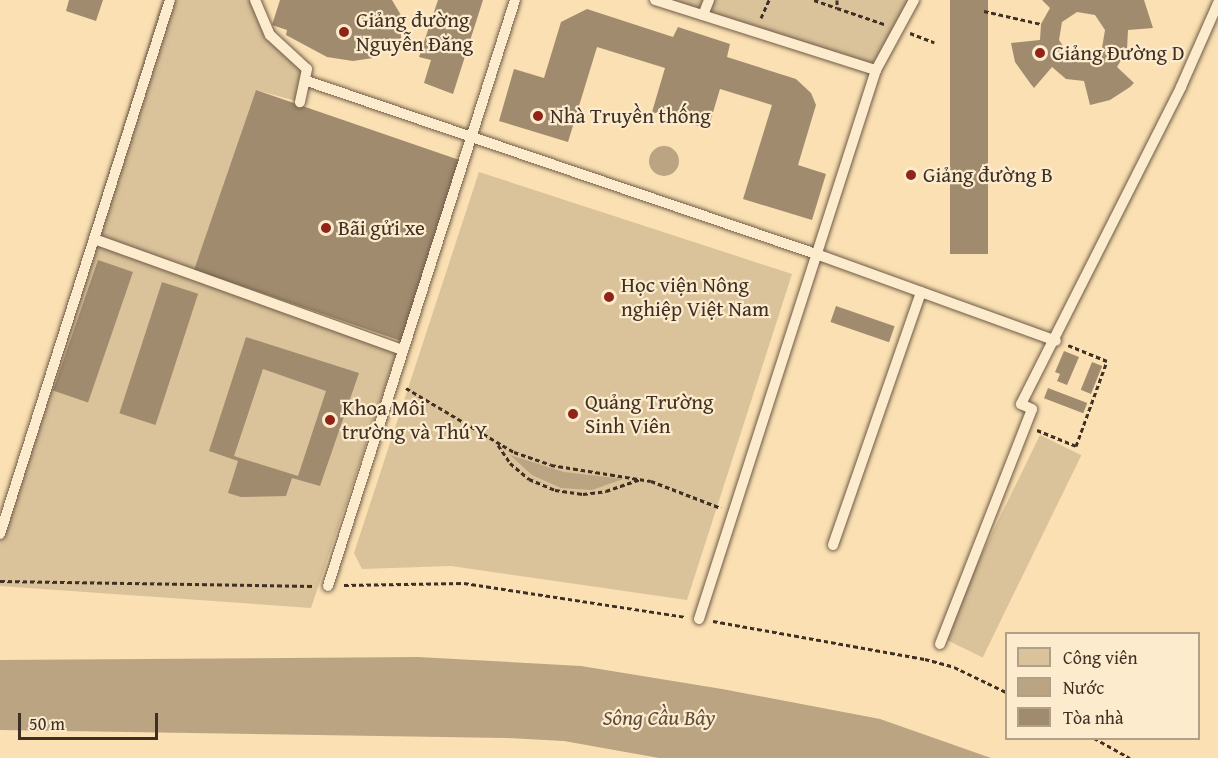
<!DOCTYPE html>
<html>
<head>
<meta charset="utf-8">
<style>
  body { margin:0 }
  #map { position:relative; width:1218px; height:758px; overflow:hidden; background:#fae0b2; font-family:"Gentium Book Plus",serif }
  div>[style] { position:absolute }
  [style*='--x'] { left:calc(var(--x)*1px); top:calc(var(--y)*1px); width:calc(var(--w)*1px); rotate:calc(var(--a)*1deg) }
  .green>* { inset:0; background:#dac29a; transform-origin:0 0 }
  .water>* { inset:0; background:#baa482 }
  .round { border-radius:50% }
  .building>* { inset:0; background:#a08b6e; transform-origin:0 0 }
  .path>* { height:3px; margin-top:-1.5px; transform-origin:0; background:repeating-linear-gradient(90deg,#3f2f24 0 4.5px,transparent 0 7.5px) }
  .roads { filter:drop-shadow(0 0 2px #6e5b48) drop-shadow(0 0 2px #6e5b48) }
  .service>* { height:10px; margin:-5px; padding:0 5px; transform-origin:5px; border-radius:5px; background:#fcebcd }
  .dots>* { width:16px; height:16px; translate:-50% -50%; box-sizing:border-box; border:3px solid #fcebcd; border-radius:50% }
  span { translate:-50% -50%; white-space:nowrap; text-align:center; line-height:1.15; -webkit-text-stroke:4.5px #fcebcd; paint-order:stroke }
  .poi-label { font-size:21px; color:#3f2f24 }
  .left { translate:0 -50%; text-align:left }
  .water-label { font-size:22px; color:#5e4c3c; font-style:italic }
  .legend { position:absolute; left:1005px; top:632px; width:195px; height:108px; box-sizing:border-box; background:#fcebcd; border:2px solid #b0a089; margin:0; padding:8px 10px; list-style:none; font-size:18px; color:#3f2f24 }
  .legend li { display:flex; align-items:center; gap:12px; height:30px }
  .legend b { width:30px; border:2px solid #b0a089 }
  .scale { position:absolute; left:18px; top:713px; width:140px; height:27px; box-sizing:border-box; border:3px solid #3f2f24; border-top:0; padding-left:8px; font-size:18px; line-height:21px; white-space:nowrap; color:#3f2f24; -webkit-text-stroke:4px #fcebcd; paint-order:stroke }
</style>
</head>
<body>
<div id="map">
  <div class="green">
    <div style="clip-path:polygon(162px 0,255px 0,263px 25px,307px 69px,300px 102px,256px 90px,195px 269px,400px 343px,311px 608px,0 586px,0 520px)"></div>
    <div style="clip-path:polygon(655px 0,914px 0,876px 70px)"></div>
    <div style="clip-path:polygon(479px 172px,792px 274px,687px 600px,451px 566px,362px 569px,354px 553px)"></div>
    <div style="left:1040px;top:435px;width:46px;height:225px;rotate:26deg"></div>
  </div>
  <div class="water">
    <div class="round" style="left:649px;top:146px;width:30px;height:30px"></div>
    <div style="clip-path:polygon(510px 455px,564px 472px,623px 479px,592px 490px,561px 488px,532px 475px)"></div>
    <div style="clip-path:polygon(418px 657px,581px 666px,722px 689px,880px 719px,991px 758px,659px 758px,564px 741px,506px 738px,0 730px,0 660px)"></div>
  </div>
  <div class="building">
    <div style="clip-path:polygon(69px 0,103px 0,96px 21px,66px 11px)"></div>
    <div style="clip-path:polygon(280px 0,392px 0,402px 17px,401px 38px,393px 47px,373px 58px,353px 61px,327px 57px,286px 35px,287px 30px,272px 25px)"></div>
    <div style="clip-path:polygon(438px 0,483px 0,453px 94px,424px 83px,431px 60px,419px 57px)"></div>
    <div style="left:950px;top:0;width:38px;height:254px"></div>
    <div style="clip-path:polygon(evenodd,1042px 0,1144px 0,1153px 28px,1128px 30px,1127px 50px,1117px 67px,1134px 83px,1130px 87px,1110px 100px,1090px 105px,1084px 81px,1066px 79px,1052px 67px,1034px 88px,1030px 83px,1015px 62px,1011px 43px,1040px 40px,1041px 24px,1050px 8px,1042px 0,1077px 12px,1095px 15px,1105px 30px,1102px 48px,1086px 58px,1069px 55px,1059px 40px,1062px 22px,1077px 12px)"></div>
    <div style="clip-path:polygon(587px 9px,673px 37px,678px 27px,730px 44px,727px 57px,796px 79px,811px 93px,816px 105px,798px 165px,826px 174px,812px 220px,743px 199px,772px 105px,720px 89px,708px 129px,652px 112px,665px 68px,597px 47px,568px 142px,499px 121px,514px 69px,544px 78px,561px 22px)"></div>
    <div style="left:256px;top:90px;width:222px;height:190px;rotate:19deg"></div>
    <div style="left:98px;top:260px;width:37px;height:138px;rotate:19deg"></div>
    <div style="left:162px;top:282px;width:38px;height:138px;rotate:18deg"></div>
    <div style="left:836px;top:306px;width:62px;height:17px;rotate:19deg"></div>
    <div style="clip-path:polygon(evenodd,246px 337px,359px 373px,320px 486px,292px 478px,286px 496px,241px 497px,228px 493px,238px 461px,209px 451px,246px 337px,263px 369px,326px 391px,298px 476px,234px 456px,263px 369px)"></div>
    <div style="clip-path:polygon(1064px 351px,1079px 357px,1067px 385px,1057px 381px,1060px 374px,1055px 372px)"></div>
    <div style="left:1092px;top:362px;width:11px;height:30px;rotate:22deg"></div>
    <div style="left:1048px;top:388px;width:42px;height:11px;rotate:21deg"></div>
  </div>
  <div class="path">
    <div style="--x:814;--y:0;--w:24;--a:19"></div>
    <div style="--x:837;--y:0;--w:8;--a:90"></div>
    <div style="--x:837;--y:8;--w:50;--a:18.8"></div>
    <div style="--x:984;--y:11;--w:58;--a:12.8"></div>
    <div style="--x:761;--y:18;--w:20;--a:-66"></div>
    <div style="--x:910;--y:33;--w:26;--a:21"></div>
    <div style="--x:406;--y:388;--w:126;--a:30.7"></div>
    <div style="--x:514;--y:452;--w:39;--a:19"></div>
    <div style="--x:551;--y:465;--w:101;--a:9.1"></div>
    <div style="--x:651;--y:481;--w:75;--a:21.1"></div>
    <div style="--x:1037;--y:430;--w:42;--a:22.3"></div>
    <div style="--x:1076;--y:446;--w:90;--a:-70"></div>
    <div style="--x:1107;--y:361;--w:42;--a:-157.7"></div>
    <div style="--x:498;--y:445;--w:22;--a:56"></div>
    <div style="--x:510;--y:463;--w:25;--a:40"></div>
    <div style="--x:529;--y:479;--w:28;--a:23"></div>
    <div style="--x:555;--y:490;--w:28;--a:8"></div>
    <div style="--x:583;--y:494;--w:23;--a:-7"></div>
    <div style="--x:606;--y:491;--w:36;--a:-19"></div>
    <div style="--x:0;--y:581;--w:313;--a:0.9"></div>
    <div style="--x:344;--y:585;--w:120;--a:-1"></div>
    <div style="--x:464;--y:583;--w:224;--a:8.7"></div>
    <div style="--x:713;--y:621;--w:215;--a:10.2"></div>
    <div style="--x:925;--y:659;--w:30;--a:15"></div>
    <div style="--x:954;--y:667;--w:58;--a:25.7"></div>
    <div style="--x:1094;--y:738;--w:41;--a:29.1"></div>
  </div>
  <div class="roads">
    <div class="service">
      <div style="--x:255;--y:0;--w:38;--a:67"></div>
      <div style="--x:270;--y:35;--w:50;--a:42.6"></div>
      <div style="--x:307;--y:69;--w:34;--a:102"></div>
      <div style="--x:655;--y:0;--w:232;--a:17.6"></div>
      <div style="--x:703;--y:15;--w:16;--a:-68"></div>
      <div style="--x:307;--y:81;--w:538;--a:18.77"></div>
      <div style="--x:816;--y:254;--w:255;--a:19.9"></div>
      <div style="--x:94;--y:239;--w:328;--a:19.8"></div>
      <div style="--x:0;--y:534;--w:560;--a:-72.34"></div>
      <div style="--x:833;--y:545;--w:268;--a:-70.8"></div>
      <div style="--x:328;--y:586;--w:615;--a:-72.3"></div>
      <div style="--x:699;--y:619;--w:577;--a:-72.13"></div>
      <div style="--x:876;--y:70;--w:80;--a:-61.5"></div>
      <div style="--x:940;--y:644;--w:252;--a:-68.6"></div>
      <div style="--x:1032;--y:409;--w:12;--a:-156"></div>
      <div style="--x:1021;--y:404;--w:355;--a:-63.2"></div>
      <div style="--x:1181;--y:87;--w:92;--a:-66.2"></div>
    </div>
  </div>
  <div class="dots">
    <div style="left:344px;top:32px;background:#8f2418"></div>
    <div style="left:1040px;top:53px;background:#8f2418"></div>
    <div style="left:538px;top:116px;background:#8f2418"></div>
    <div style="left:911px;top:175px;background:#8f2418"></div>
    <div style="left:326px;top:228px;background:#8f2418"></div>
    <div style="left:609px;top:297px;background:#8f2418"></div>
    <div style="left:573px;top:414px;background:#8f2418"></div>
    <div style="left:330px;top:420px;background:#8f2418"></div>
  </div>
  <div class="poi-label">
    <span class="left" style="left:356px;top:32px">Giảng đường<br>Nguyễn Đăng</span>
    <span class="left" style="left:1052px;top:53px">Giảng Đường D</span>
    <span class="left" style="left:550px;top:116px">Nhà Truyền thống</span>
    <span class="left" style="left:923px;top:175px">Giảng đường B</span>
    <span class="left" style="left:338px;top:228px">Bãi gửi xe</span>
    <span class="left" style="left:621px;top:297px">Học viện Nông<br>nghiệp Việt Nam</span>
    <span class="left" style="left:585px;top:414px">Quảng Trường<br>Sinh Viên</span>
    <span class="left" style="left:342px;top:420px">Khoa Môi<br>trường và Thú Y</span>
  </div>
  <div class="water-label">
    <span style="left:659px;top:718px">Sông Cầu Bây</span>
  </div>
  <ul class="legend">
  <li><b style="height:16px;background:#dac29a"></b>Công viên</li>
  <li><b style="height:16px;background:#baa482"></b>Nước</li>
  <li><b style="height:16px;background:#a08b6e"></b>Tòa nhà</li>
  </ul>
  <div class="scale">50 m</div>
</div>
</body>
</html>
